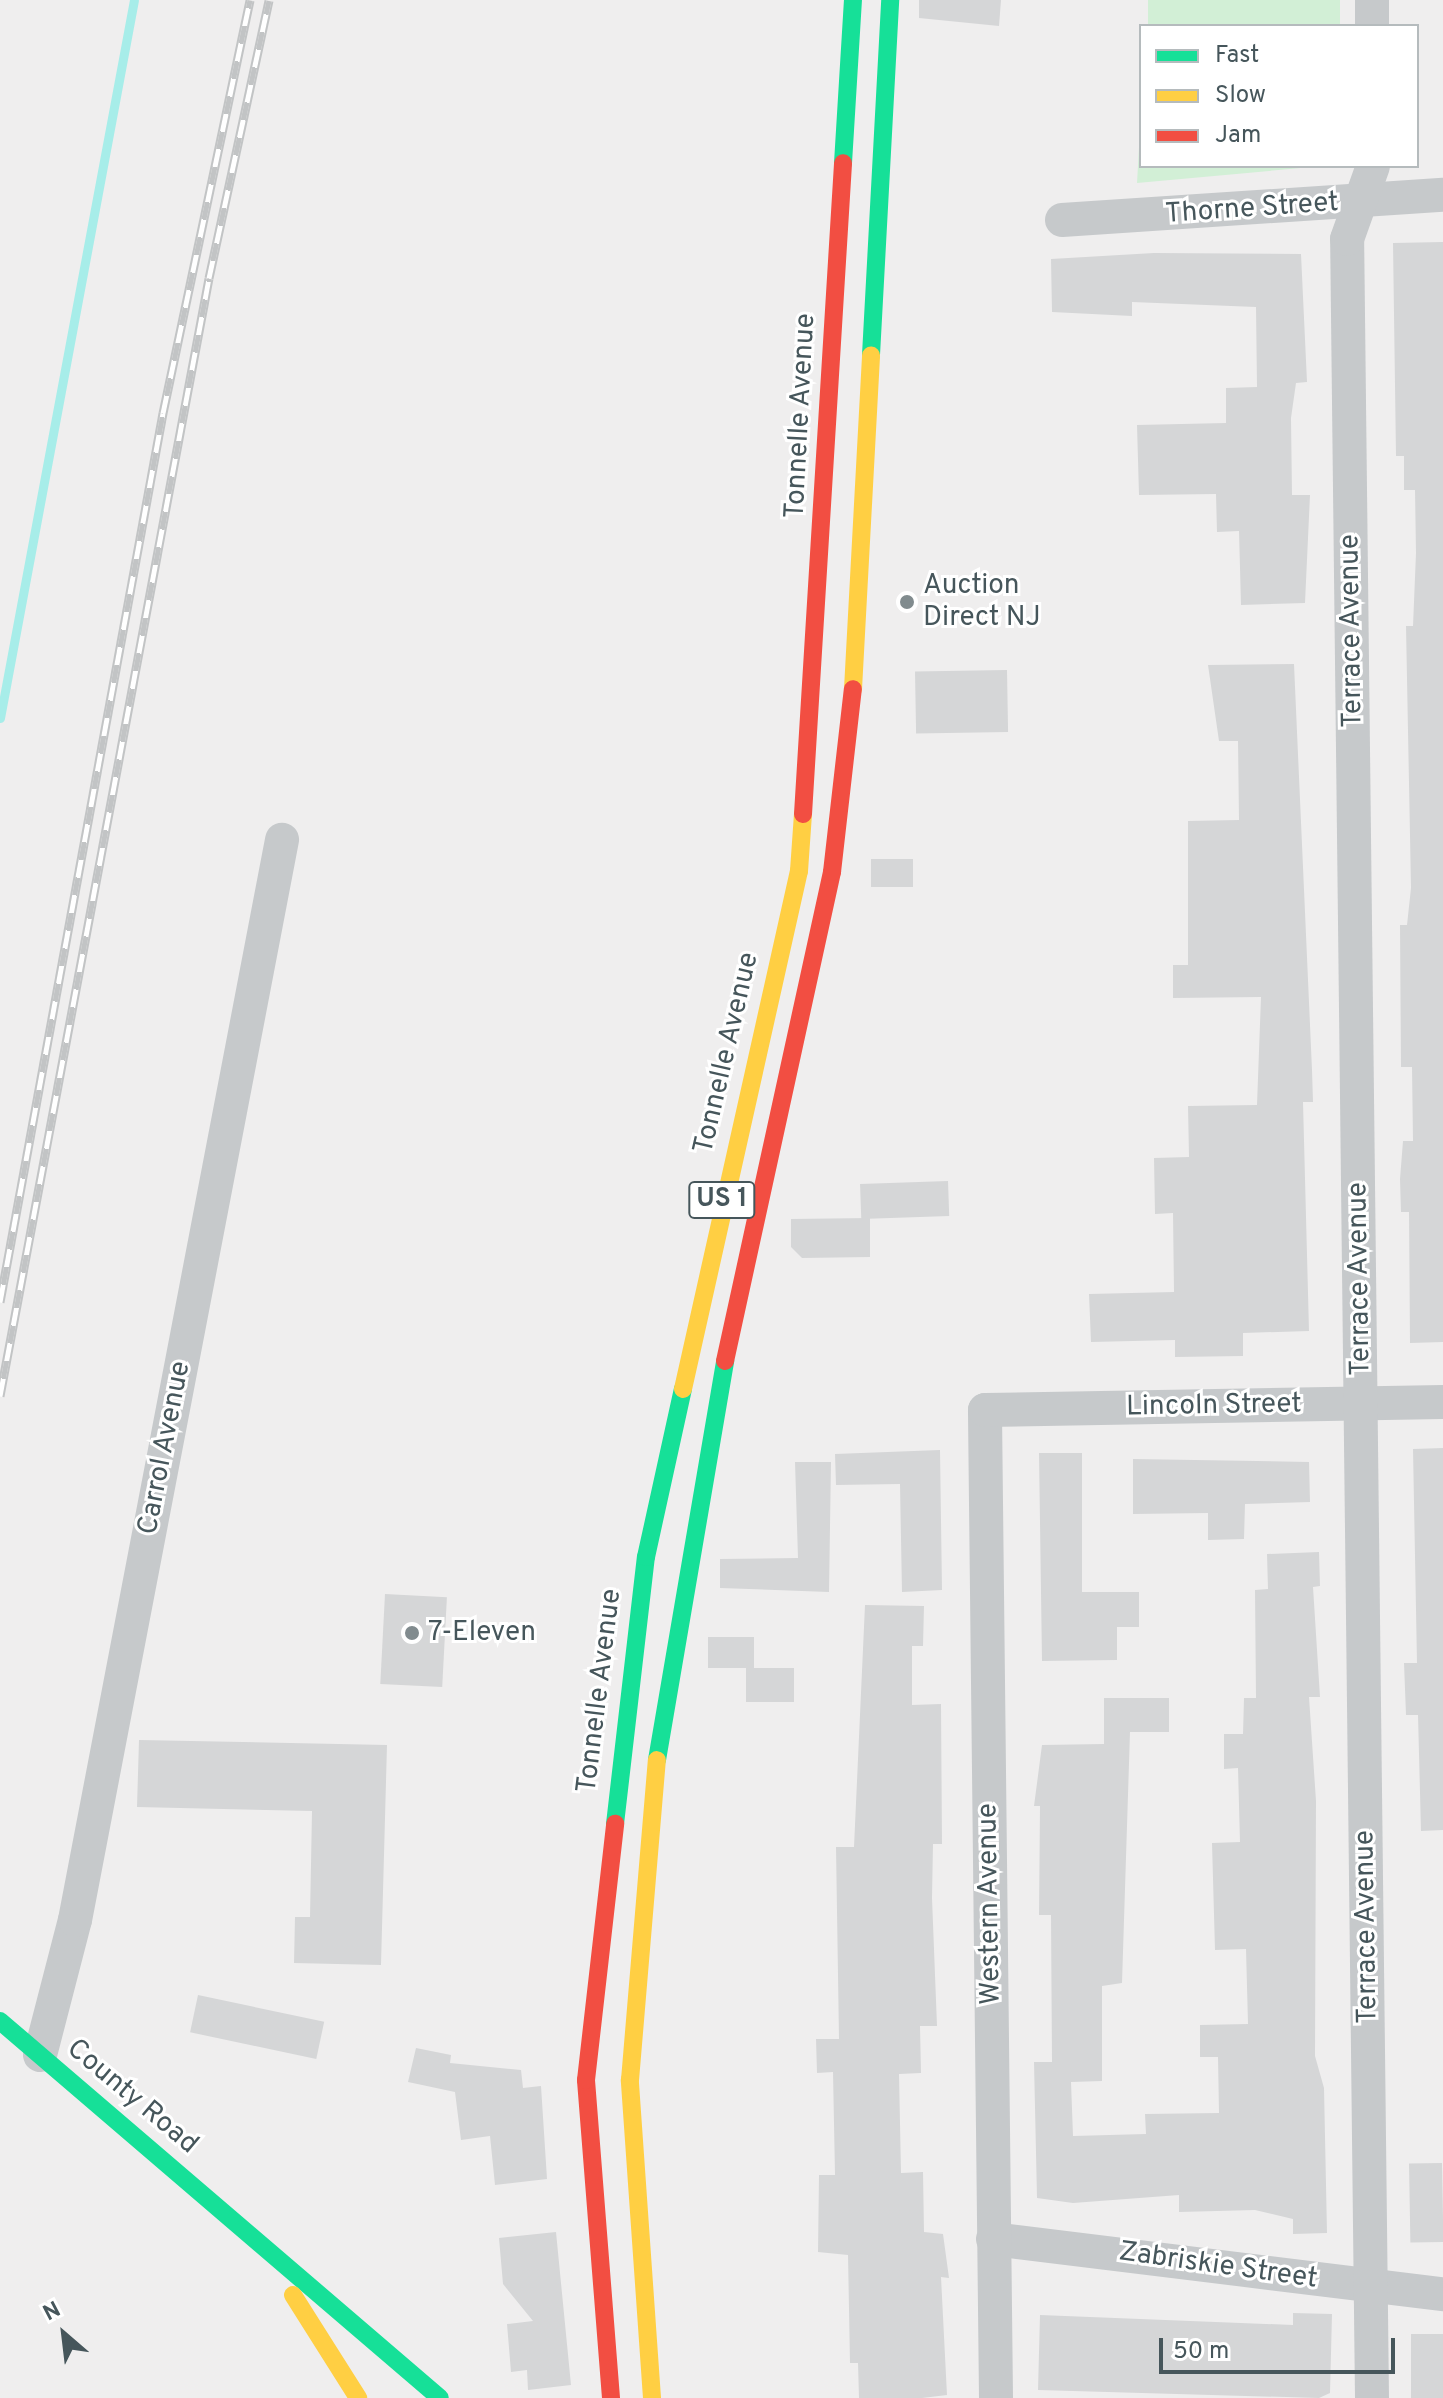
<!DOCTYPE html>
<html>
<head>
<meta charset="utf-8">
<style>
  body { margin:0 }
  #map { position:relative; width:1443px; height:2398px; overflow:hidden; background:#efeeee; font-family:Overpass,sans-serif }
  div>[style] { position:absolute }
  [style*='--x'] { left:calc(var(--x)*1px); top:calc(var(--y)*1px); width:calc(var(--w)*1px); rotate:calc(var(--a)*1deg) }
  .green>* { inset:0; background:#d2efd6; transform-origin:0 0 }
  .stream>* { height:9px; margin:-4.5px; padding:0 4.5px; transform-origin:4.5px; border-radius:4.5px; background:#a7ede9 }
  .building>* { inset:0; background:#d5d6d7; transform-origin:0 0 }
  .street>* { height:34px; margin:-17px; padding:0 17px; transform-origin:17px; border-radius:17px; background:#c6c9cb }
  .fast>* { height:18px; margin:-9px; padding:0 9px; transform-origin:9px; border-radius:9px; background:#16e098 }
  .slow>* { height:18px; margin:-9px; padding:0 9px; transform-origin:9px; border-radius:9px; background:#ffcf43 }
  .jam>* { height:18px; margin:-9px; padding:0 9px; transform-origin:9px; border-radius:9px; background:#f24e42 }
  .rail>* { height:9px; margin-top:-4.5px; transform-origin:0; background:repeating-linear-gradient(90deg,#fff 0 18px,#c2c4c5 0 36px); box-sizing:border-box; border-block:2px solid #c2c4c5 }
  .dots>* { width:22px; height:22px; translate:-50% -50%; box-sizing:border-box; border:4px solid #fff; border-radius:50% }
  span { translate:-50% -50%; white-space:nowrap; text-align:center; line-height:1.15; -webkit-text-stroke:6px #fff; paint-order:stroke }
  .shield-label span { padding:2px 6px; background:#fff; border:2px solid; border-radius:6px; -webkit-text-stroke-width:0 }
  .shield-label { font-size:26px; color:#46565b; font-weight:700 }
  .street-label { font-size:28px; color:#46565b }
  .poi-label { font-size:28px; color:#46565b }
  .left { translate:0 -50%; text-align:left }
  .legend { position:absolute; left:1139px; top:24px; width:280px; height:144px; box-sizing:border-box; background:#fff; border:2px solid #b5bbbd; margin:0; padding:10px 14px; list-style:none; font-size:24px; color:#46565b }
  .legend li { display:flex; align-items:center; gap:16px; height:40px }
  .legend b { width:40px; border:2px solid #b5bbbd }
  .north { position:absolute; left:24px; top:2294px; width:80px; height:80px; -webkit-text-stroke:6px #fff; paint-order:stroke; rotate:332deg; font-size:22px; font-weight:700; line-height:32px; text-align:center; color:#46565b }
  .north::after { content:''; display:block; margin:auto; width:28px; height:36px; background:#46565b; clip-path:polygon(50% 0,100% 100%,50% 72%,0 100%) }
  .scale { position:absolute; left:1159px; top:2338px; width:236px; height:36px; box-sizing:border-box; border:4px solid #46565b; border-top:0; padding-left:10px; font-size:24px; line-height:28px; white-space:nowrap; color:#46565b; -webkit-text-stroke:6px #fff; paint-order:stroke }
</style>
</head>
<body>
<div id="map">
  <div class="green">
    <div style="left:1148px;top:0;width:192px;height:26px"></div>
    <div style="clip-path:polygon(1141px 112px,1141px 166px,1323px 166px,1137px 183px)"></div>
  </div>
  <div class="stream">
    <div style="--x:0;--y:718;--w:730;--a:-79.43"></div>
  </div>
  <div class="building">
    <div style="clip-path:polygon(919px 0,1001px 0,999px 26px,919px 18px)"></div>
    <div style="clip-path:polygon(1443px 242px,1443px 1342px,1410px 1343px,1409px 1212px,1401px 1212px,1400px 1179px,1403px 1141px,1413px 1141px,1412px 1067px,1401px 1067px,1400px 925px,1407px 925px,1411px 888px,1406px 626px,1413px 626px,1416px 553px,1415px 490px,1404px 490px,1404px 456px,1396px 456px,1393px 243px)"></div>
    <div style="clip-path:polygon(1154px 253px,1301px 254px,1307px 382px,1296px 383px,1291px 418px,1292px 495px,1310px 495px,1305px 603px,1241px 605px,1239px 531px,1217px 532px,1216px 494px,1139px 495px,1137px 425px,1226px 423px,1226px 388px,1257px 387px,1256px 307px,1132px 302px,1132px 316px,1052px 312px,1051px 259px)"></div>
    <div style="clip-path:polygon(1294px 664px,1312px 1070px,1313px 1102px,1303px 1102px,1309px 1331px,1243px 1333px,1243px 1356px,1175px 1357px,1175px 1340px,1091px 1342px,1089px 1294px,1174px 1292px,1173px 1213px,1155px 1214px,1154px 1158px,1189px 1157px,1188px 1106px,1257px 1105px,1261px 997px,1173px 998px,1173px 965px,1188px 965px,1188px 821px,1239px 820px,1238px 741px,1219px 741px,1208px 665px)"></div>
    <div style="left:1007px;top:670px;width:62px;height:92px;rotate:89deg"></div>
    <div style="left:871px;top:859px;width:42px;height:28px"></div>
    <div style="left:948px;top:1181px;width:35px;height:88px;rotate:88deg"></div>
    <div style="clip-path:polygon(870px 1218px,870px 1257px,802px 1258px,791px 1247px,791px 1219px)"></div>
    <div style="clip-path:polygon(1443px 1448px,1443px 1830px,1421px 1831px,1418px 1715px,1406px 1715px,1404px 1663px,1417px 1663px,1413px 1449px)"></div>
    <div style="clip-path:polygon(940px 1450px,942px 1590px,902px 1592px,900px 1484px,836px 1485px,835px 1454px)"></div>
    <div style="clip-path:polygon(1039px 1453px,1082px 1453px,1082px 1592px,1139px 1592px,1139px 1627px,1117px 1627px,1117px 1660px,1042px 1661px)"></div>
    <div style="clip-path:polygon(1133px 1459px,1309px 1462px,1310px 1502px,1245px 1504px,1244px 1539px,1208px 1540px,1208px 1513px,1133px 1514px)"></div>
    <div style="clip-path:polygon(795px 1462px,831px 1462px,829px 1592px,720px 1588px,720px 1559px,798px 1558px)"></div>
    <div style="clip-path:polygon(1319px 1552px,1320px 1586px,1313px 1587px,1320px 1697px,1309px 1697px,1316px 1801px,1315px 2056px,1324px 2088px,1327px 2233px,1293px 2234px,1293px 2219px,1255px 2210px,1179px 2212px,1179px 2195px,1073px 2203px,1037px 2198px,1034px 2062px,1052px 2062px,1051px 1915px,1039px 1915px,1040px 1806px,1034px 1806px,1042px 1745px,1104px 1744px,1104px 1698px,1169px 1698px,1169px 1732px,1130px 1732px,1122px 1983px,1102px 1986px,1102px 2081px,1071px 2082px,1073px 2136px,1146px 2134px,1145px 2114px,1219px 2113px,1218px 2057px,1200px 2057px,1200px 2025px,1248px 2024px,1246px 1949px,1215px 1950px,1212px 1843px,1240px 1842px,1238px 1768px,1224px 1769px,1224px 1734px,1243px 1734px,1244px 1698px,1256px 1698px,1255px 1590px,1268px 1589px,1267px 1554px)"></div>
    <div style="left:385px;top:1594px;width:62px;height:90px;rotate:3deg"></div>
    <div style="clip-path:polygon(865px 1605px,924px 1606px,923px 1646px,912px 1646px,912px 1705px,941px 1704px,942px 1844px,933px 1844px,932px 1898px,937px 2026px,920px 2026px,921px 2073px,899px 2074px,901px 2173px,923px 2172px,924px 2232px,943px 2234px,949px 2278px,941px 2277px,947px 2395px,922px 2398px,859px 2398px,858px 2363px,850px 2363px,848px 2255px,818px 2252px,819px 2175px,835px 2175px,833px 2072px,817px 2073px,816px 2039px,839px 2039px,836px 1847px,854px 1847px)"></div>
    <div style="left:708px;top:1637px;width:46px;height:31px"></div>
    <div style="left:746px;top:1668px;width:48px;height:34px"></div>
    <div style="clip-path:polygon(139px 1740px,387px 1745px,381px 1965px,294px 1963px,295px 1917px,310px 1917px,312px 1811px,137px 1807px)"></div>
    <div style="left:198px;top:1995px;width:129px;height:38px;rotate:12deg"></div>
    <div style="clip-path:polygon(416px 2048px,451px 2055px,450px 2063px,521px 2070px,523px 2088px,541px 2086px,547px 2179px,495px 2185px,490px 2136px,461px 2140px,455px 2092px,408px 2082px)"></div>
    <div style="left:1442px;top:2163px;width:79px;height:33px;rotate:89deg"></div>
    <div style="clip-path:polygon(556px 2232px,571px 2385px,528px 2390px,527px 2370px,511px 2372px,507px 2324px,533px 2321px,503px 2284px,499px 2238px)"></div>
    <div style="clip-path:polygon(1293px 2313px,1332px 2314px,1330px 2393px,1319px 2398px,1038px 2390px,1040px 2315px,1293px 2325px)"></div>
    <div style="left:1411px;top:2334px;width:32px;height:64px"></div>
  </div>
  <div class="street">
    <div style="--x:1372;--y:0;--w:26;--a:90"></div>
    <div style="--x:1062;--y:220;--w:382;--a:-3.8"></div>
    <div style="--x:40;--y:2055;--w:139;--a:-75.5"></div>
    <div style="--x:75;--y:1920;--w:1100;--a:-79.15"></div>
    <div style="--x:993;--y:2239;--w:453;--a:7"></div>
    <div style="--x:996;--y:2398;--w:988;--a:-90.64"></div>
    <div style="--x:985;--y:1410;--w:458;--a:-1"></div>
    <div style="--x:1372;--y:2398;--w:2159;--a:-90.66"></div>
    <div style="--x:1347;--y:239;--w:77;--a:-70.4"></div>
  </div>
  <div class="fast">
    <div style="--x:843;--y:163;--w:163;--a:-86.5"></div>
    <div style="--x:871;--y:355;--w:356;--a:-86.9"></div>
    <div style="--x:657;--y:1760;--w:405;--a:-80.3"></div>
    <div style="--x:615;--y:1824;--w:269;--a:-83.4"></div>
    <div style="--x:646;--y:1557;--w:172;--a:-77.6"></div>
    <div style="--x:0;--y:2021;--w:579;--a:40.59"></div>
  </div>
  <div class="slow">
    <div style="--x:853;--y:689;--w:334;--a:-86.9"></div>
    <div style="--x:683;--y:1389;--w:531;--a:-77.38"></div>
    <div style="--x:799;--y:871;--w:57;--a:-86"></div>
    <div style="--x:293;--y:2295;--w:122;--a:57.7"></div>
    <div style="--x:652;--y:2398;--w:319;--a:-94"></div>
    <div style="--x:630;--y:2080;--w:321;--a:-85.2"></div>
  </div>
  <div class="jam">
    <div style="--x:803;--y:814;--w:652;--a:-86.48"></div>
    <div style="--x:725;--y:1361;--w:501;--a:-77.66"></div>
    <div style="--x:832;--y:872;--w:184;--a:-83.5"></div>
    <div style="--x:611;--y:2398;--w:319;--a:-94.5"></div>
    <div style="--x:586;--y:2080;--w:258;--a:-83.5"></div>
  </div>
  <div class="rail">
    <div style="--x:0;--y:1302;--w:904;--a:-79.61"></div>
    <div style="--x:163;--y:413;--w:422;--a:-78.1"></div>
    <div style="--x:0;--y:1396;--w:1137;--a:-79.41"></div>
    <div style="--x:209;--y:278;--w:284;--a:-77.8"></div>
  </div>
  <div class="dots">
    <div style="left:907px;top:602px;background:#818b8e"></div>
    <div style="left:412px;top:1633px;background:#818b8e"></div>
  </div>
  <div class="shield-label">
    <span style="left:722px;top:1200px">US 1</span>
  </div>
  <div class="street-label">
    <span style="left:1252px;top:209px;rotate:-4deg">Thorne Street</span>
    <span style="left:801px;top:416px;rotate:-87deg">Tonnelle Avenue</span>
    <span style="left:1352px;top:631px;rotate:-91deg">Terrace Avenue</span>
    <span style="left:727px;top:1053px;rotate:-77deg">Tonnelle Avenue</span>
    <span style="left:1360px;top:1279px;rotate:-91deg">Terrace Avenue</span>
    <span style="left:1214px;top:1406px;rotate:-1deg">Lincoln Street</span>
    <span style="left:165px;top:1448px;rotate:-79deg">Carrol Avenue</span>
    <span style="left:600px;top:1691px;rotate:-83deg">Tonnelle Avenue</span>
    <span style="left:990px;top:1904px;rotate:-91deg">Western Avenue</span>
    <span style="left:1367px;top:1927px;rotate:-91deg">Terrace Avenue</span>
    <span style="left:132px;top:2097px;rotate:40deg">County Road</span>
    <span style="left:1218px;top:2266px;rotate:8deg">Zabriskie Street</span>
  </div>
  <div class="poi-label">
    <span class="left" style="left:923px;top:602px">Auction<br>Direct NJ</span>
    <span class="left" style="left:428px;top:1633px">7-Eleven</span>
  </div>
  <ul class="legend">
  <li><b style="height:10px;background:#16e098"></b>Fast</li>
  <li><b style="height:10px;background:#ffcf43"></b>Slow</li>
  <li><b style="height:10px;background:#f24e42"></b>Jam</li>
  </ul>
  <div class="north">N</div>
  <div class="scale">50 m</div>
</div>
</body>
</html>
